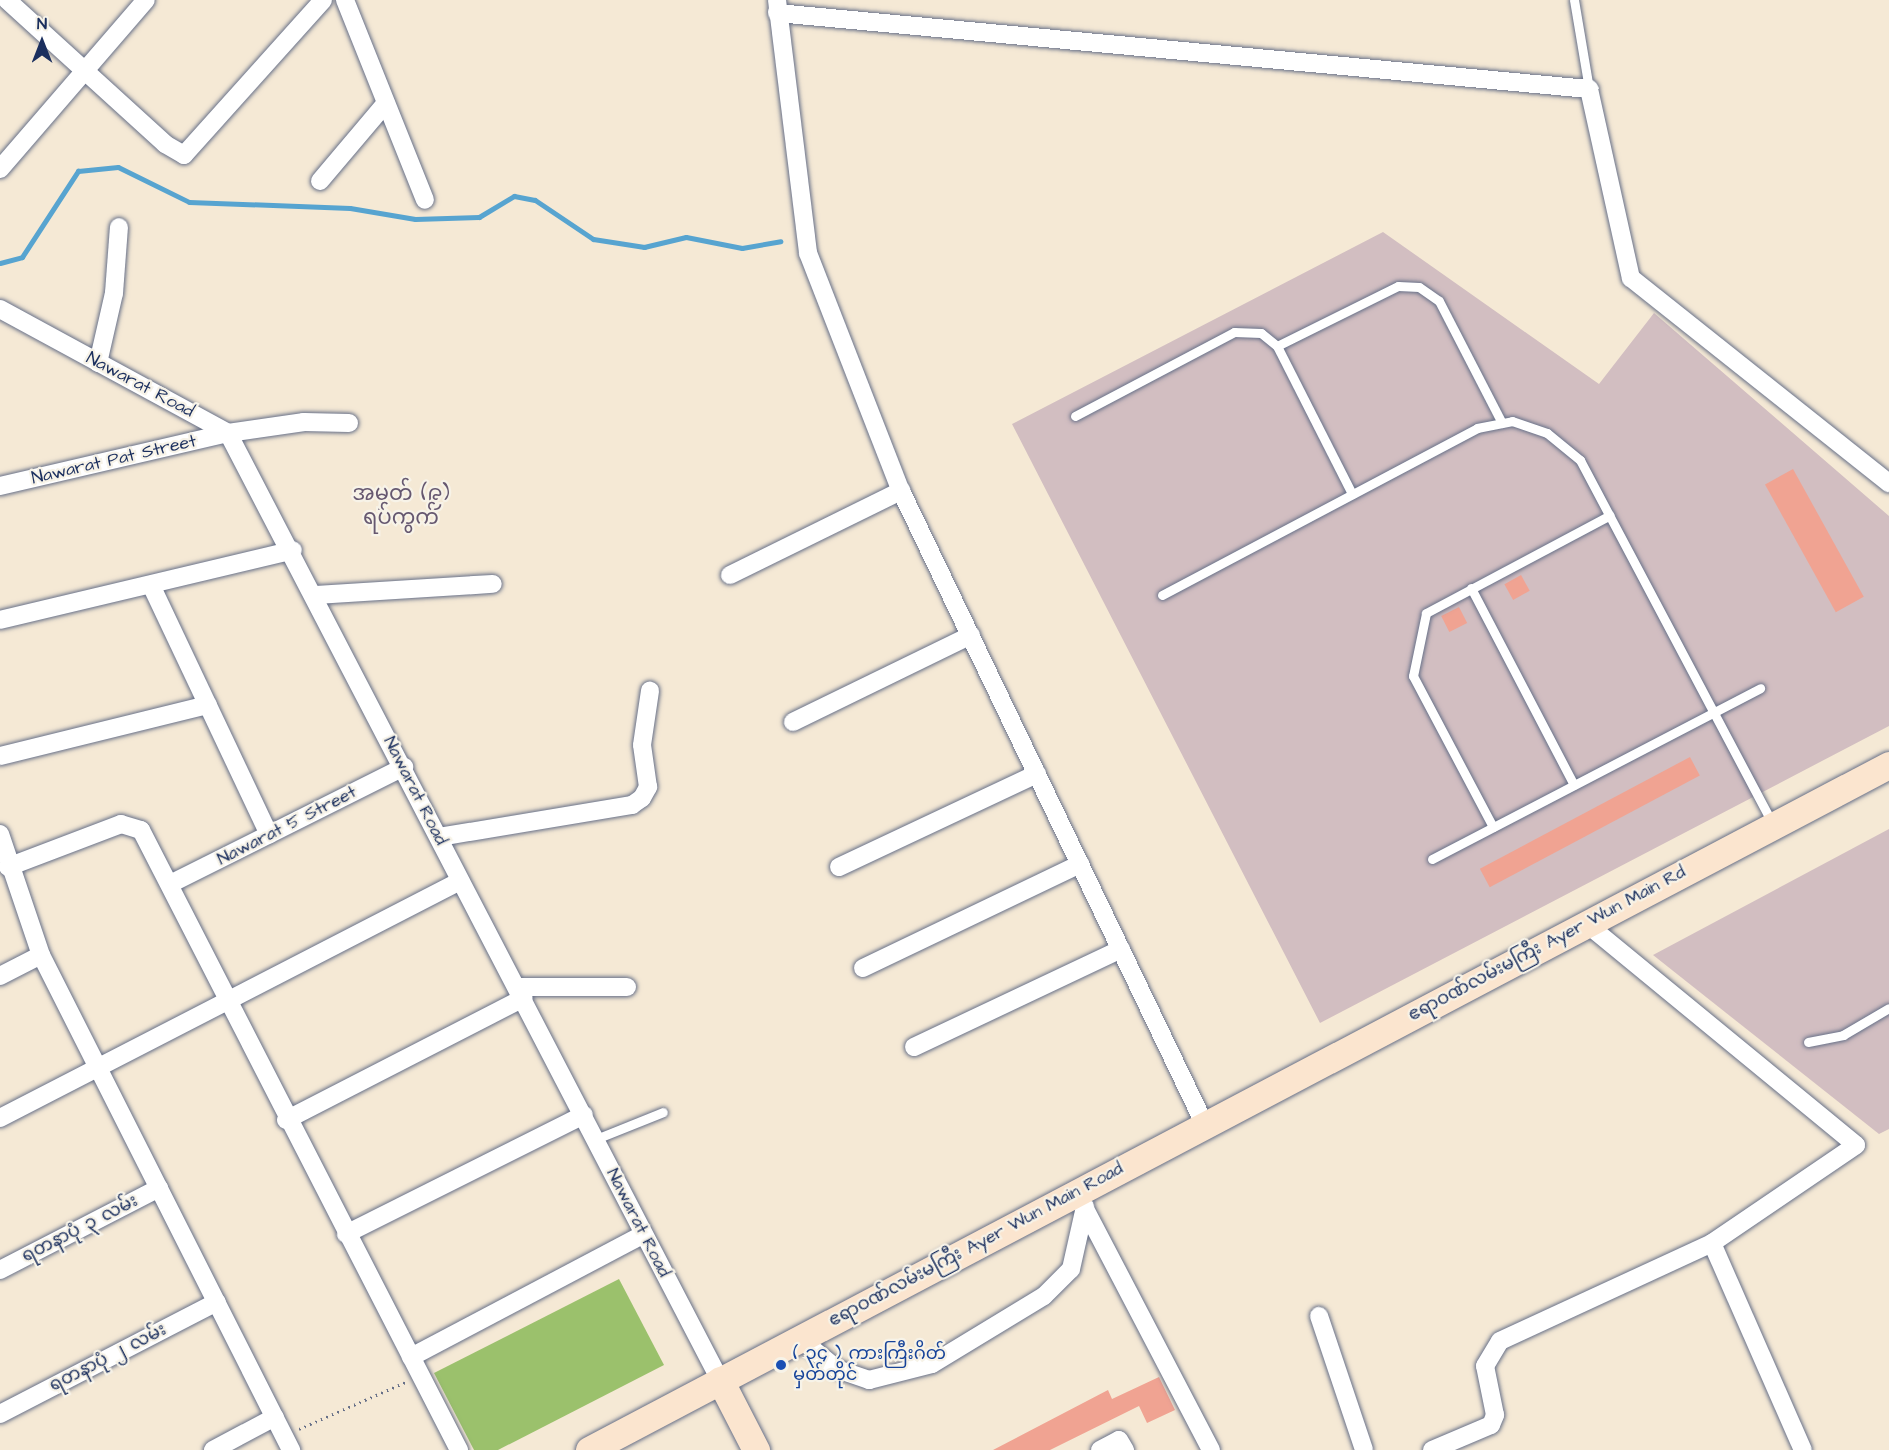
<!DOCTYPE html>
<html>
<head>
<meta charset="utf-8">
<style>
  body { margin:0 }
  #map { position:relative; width:1889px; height:1450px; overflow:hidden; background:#f5e9d5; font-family:"Architects Daughter","Noto Sans Myanmar",sans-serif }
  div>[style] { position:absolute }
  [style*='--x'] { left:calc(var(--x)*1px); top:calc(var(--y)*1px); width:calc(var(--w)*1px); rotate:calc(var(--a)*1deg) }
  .industrial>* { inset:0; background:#d2bec1 }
  .green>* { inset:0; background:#9bc16c }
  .stream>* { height:5px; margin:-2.5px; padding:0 2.5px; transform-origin:2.5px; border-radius:2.5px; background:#57a4d0 }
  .building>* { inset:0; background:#f0a392; transform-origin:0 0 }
  .path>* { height:3px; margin-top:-1.5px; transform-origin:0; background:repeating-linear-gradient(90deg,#677088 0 1.5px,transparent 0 6px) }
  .roads { filter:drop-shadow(0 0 2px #677088) drop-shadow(0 0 2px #677088) }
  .service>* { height:9px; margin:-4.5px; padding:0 4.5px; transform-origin:4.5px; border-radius:4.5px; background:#fff }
  .minor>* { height:18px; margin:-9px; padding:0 9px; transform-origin:9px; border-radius:9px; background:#fff }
  .secondary>* { height:27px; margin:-13.5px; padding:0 13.5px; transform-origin:13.5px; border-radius:13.5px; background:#fbe5cf }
  .dots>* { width:16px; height:16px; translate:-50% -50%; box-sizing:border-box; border:3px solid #f7f3e8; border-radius:50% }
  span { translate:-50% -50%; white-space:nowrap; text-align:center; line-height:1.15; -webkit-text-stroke:4.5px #f7f3e8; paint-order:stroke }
  .street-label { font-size:18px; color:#1b2f5e }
  .transit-label { font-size:18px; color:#164399 }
  .left { translate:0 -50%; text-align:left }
  .quarter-label { font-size:21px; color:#665870 }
  .north { position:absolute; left:12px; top:12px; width:60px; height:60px; -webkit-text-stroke:4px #f7f3e8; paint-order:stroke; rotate:0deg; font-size:16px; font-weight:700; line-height:24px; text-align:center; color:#1b2f5e }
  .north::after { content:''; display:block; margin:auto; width:21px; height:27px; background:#1b2f5e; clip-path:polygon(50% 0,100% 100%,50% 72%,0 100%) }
</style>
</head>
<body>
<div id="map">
  <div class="industrial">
    <div style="clip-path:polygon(1383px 232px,1599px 384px,1654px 313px,1889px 516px,1889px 726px,1320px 1023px,1012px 424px)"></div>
    <div style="clip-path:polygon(1889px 829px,1889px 1129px,1879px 1134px,1653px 955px)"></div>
  </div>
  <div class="green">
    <div style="clip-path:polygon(619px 1279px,664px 1365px,498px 1450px,474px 1450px,434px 1373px)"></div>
  </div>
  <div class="stream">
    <div style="--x:0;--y:263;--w:23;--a:-15"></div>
    <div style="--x:22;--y:257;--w:103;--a:-56.9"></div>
    <div style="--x:78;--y:171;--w:40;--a:-5.7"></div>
    <div style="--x:118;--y:167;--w:79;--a:26.2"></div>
    <div style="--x:189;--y:202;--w:161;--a:2.1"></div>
    <div style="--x:350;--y:208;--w:66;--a:9.6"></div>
    <div style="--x:415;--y:219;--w:64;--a:-1.8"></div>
    <div style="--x:479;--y:217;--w:41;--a:-31"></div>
    <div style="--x:514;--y:196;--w:21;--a:11"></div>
    <div style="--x:535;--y:200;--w:70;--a:33.9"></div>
    <div style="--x:593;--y:239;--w:52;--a:8.9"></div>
    <div style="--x:644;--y:247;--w:43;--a:-13.4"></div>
    <div style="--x:686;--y:237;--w:57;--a:11.1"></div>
    <div style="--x:742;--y:248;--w:39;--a:-10"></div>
  </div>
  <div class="building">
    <div style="left:1793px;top:469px;width:146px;height:32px;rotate:61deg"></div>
    <div style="left:1521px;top:575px;width:18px;height:19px;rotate:61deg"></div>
    <div style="left:1459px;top:607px;width:18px;height:20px;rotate:63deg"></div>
    <div style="left:1690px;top:757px;width:21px;height:238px;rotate:62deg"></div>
    <div style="clip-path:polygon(1159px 1377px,1175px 1410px,1147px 1423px,1139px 1406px,1050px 1450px,993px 1450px,1108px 1390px,1112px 1399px)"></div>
  </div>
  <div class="path">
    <div style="--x:299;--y:1429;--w:117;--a:-23.7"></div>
  </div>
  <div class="roads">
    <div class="service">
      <div style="--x:1574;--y:0;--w:90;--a:80.4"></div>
      <div style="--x:1277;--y:346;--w:135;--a:-26.4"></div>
      <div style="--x:1398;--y:286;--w:21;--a:3"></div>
      <div style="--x:1419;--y:287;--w:24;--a:35"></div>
      <div style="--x:1439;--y:301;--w:137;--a:62.7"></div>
      <div style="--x:1075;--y:416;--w:180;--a:-27.8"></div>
      <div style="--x:1234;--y:332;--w:27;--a:2"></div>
      <div style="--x:1261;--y:333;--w:21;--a:39"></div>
      <div style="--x:1277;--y:346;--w:166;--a:63.1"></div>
      <div style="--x:1471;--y:588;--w:222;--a:62.4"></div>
      <div style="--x:1162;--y:595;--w:357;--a:-27.9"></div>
      <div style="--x:1477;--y:428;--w:36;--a:-11"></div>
      <div style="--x:1512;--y:421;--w:37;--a:19"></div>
      <div style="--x:1547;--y:433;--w:43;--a:39.3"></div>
      <div style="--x:1580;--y:460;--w:411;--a:62.1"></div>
      <div style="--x:1493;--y:827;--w:171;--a:-117.9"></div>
      <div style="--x:1413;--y:676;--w:64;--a:-78.3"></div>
      <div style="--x:1426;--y:613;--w:208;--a:-28"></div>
      <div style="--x:1432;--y:859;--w:370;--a:-27.5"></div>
      <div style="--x:1808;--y:1042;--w:36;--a:-11"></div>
      <div style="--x:1843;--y:1035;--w:53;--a:-30.4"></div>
      <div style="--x:596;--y:1139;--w:72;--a:-21.9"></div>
    </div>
    <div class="minor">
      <div style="--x:7;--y:0;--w:214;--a:42.3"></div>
      <div style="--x:165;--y:144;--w:22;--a:30"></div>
      <div style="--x:184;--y:155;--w:208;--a:-48.1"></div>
      <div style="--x:345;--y:0;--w:215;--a:68.2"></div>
      <div style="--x:777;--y:0;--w:255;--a:83"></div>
      <div style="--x:808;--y:253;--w:256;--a:68.7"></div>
      <div style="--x:901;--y:491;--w:701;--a:64.39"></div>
      <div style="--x:777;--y:13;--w:816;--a:5.35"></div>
      <div style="--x:1589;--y:89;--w:194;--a:77.5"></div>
      <div style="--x:1631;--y:278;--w:330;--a:38.5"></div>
      <div style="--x:0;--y:169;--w:223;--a:-49.2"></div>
      <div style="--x:320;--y:181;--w:102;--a:-49.8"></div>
      <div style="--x:0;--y:309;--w:260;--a:28.5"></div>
      <div style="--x:228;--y:433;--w:1067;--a:62.55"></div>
      <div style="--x:98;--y:363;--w:72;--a:-77.1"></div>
      <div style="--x:114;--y:293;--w:66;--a:-85.7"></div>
      <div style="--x:0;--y:486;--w:234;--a:-13.1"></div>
      <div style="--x:228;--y:433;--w:77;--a:-8.2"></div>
      <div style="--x:304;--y:422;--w:45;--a:1.3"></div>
      <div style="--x:730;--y:575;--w:191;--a:-26.2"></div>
      <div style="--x:151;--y:585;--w:276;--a:64.7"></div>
      <div style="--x:316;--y:595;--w:177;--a:-3.6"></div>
      <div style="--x:0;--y:620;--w:301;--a:-13.4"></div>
      <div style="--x:793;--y:722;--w:198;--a:-26"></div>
      <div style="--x:0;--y:756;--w:214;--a:-13.8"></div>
      <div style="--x:0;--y:834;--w:128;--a:71.3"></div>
      <div style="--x:41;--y:955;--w:555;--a:63.2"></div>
      <div style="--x:439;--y:837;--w:196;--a:-9.4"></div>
      <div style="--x:632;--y:805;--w:12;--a:-35"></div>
      <div style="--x:642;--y:798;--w:13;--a:-61"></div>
      <div style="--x:648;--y:787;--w:42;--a:-98.1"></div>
      <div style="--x:642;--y:745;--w:55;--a:-81.6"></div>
      <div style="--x:8;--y:867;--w:121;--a:-20.8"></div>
      <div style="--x:121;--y:824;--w:21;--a:17"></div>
      <div style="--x:141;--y:830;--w:697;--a:62.85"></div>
      <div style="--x:839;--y:867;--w:219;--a:-25.2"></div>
      <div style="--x:170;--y:884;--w:262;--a:-26.6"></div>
      <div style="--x:863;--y:968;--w:241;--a:-25.6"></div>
      <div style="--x:0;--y:976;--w:46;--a:-27.1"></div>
      <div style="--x:517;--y:987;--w:110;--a:0"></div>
      <div style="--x:914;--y:1047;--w:229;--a:-25.3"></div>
      <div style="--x:0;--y:1118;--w:517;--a:-27.26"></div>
      <div style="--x:286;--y:1120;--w:267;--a:-27.2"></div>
      <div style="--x:1084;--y:1207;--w:274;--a:62.4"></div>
      <div style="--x:346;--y:1234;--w:266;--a:-26.6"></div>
      <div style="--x:1712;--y:1243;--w:226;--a:66.3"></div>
      <div style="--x:0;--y:1270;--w:179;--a:-27.3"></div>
      <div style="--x:1319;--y:1316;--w:141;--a:71.4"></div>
      <div style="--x:799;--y:1338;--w:49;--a:39.2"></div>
      <div style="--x:837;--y:1369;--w:34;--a:19"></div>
      <div style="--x:869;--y:1380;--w:65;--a:-14.3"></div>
      <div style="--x:932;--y:1364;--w:131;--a:-31.3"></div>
      <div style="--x:1044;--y:1296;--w:38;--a:-45"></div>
      <div style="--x:1071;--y:1269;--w:64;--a:-77.3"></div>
      <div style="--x:411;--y:1357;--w:261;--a:-27.8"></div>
      <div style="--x:0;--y:1414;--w:244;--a:-27.3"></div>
      <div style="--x:213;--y:1450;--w:70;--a:-28"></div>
      <div style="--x:1100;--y:1450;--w:21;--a:-28"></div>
      <div style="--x:1119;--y:1440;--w:12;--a:59"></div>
      <div style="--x:1432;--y:1450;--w:64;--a:-23"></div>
      <div style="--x:1491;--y:1425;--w:11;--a:-68"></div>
      <div style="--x:1495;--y:1415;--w:50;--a:-101.5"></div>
      <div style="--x:1485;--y:1366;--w:29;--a:-59"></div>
      <div style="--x:1500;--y:1341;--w:234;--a:-24.8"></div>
      <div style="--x:1712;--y:1243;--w:174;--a:-34.2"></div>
      <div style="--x:1856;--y:1145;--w:348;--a:-140.6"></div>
    </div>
    <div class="secondary">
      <div style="--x:720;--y:1380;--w:79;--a:62.8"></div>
      <div style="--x:589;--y:1450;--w:1469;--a:-27.79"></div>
    </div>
  </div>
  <div class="dots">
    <div style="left:781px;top:1365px;background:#1a4fb4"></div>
  </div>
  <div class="street-label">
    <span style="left:140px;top:385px;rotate:28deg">Nawarat Road</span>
    <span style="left:114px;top:460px;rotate:-13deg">Nawarat Pat Street</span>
    <span style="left:415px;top:791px;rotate:63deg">Nawarat Road</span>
    <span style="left:287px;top:826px;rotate:-27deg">Nawarat 5 Street</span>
    <span style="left:1547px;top:944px;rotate:-28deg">ဧရာဝဏ်လမ်းမကြီး Ayer Wun Main Rd</span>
    <span style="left:638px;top:1223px;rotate:63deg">Nawarat Road</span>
    <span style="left:80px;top:1229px;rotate:-27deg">ရတနာပုံ ၃ လမ်း</span>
    <span style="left:976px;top:1245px;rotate:-28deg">ဧရာဝဏ်လမ်းမကြီး Ayer Wun Main Road</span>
    <span style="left:108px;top:1358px;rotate:-27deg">ရတနာပုံ ၂ လမ်း</span>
  </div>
  <div class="transit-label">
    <span class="left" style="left:793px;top:1365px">( ၃၄ ) ကားကြီးဂိတ်<br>မှတ်တိုင်</span>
  </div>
  <div class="quarter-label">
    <span style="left:401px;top:506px">အမှတ် (၉)<br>ရပ်ကွက်</span>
  </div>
  <div class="north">N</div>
</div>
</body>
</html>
